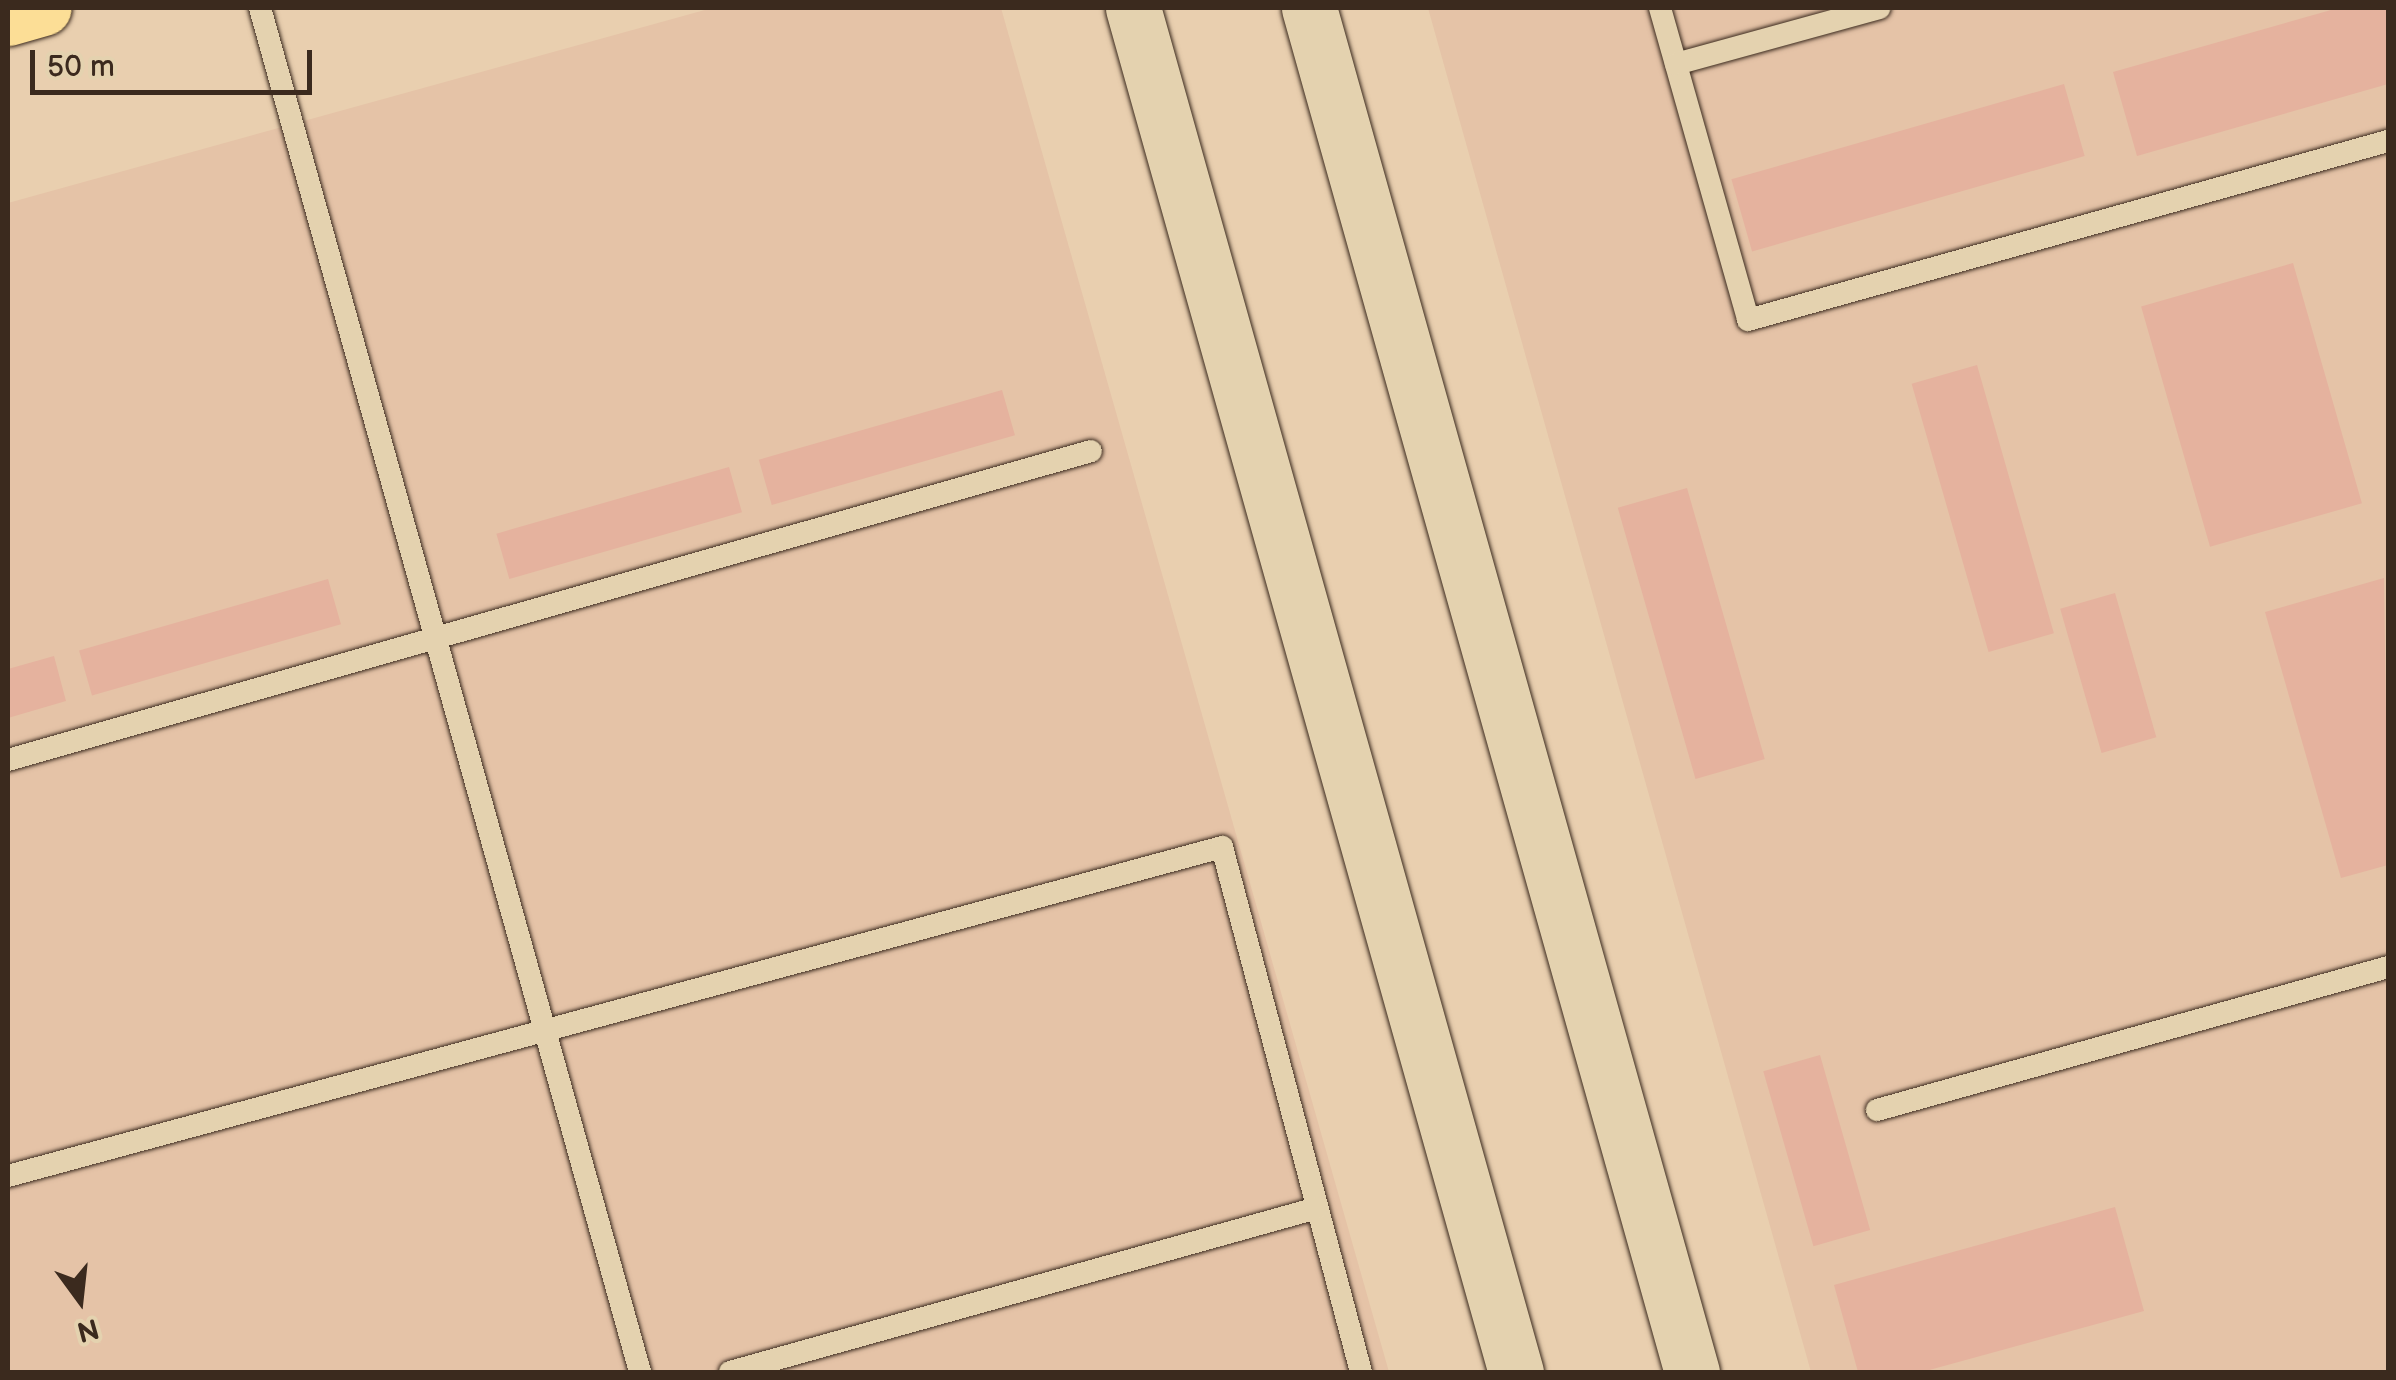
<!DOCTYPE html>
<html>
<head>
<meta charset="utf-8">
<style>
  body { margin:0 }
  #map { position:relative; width:2396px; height:1380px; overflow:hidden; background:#e9cfaf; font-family:"Balsamiq Sans",sans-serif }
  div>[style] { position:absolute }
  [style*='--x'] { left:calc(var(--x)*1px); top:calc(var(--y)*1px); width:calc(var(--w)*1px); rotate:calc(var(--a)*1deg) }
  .built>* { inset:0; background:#e5c3a7 }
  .building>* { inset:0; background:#e5b29e; transform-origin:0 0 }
  .roads { filter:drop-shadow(0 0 2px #3b2a1e) drop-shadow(0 0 2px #3b2a1e) }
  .lane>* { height:22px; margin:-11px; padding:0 11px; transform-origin:11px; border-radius:11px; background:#e4d2af }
  .secondary>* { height:55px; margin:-27.5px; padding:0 27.5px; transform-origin:27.5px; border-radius:27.5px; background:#e4d2af }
  .primary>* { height:55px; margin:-27.5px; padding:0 27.5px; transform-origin:27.5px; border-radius:27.5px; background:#fcde96 }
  span { translate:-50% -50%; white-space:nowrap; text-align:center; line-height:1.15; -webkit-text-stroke:10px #e4d2af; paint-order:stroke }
  .frame { position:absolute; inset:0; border:10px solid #3b2a1e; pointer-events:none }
  .north { position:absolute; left:30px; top:1250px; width:100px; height:100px; -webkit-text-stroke:8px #e4d2af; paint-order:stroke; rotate:165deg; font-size:28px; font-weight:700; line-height:40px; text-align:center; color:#3b2a1e }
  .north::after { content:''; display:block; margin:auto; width:35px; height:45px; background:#3b2a1e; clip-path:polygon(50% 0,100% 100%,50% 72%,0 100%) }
  .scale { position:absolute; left:30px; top:50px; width:282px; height:45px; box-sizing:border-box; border:5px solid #3b2a1e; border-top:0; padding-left:12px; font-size:30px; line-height:35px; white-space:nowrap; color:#3b2a1e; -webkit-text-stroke:8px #e4d2af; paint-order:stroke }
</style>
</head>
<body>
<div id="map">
  <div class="built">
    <div style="clip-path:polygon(712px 8px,1001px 8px,1389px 1372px,8px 1372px,8px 203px)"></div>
    <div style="clip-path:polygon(1428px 8px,2388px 8px,2388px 1372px,1811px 1372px)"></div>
  </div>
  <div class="building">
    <div style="clip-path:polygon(2338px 8px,2388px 8px,2388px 84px,2137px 156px,2113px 72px)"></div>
    <div style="left:2064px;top:84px;width:75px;height:346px;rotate:74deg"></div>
    <div style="left:2293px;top:263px;width:250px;height:158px;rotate:74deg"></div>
    <div style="left:1977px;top:365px;width:279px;height:68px;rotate:74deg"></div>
    <div style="left:1002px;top:390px;width:47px;height:253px;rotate:74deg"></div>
    <div style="left:729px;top:467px;width:47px;height:242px;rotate:74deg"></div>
    <div style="left:1687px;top:488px;width:282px;height:72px;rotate:74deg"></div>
    <div style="clip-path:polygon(2384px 578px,2388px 865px,2341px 878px,2265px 612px)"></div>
    <div style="left:328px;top:579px;width:47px;height:259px;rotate:74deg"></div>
    <div style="left:2115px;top:593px;width:150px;height:57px;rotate:74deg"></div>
    <div style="clip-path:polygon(54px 656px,66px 701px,8px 718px,8px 669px)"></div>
    <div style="left:1820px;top:1055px;width:182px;height:59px;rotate:74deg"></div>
    <div style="clip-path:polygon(2115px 1207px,2144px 1311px,1922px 1372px,1858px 1372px,1834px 1285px)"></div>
  </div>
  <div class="roads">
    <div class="lane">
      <div style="--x:260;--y:8;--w:1416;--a:74.43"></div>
      <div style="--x:1660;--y:8;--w:324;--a:74.2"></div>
      <div style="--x:1748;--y:320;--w:665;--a:-15.63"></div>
      <div style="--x:1676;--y:64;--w:211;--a:-15.4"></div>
      <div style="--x:8;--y:760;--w:1126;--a:-15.92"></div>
      <div style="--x:1877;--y:1110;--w:531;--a:-15.63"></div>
      <div style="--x:8;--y:1176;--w:1258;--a:-15.16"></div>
      <div style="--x:1222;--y:847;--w:543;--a:75.17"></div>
      <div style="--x:730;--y:1372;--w:609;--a:-15.61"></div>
    </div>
    <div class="secondary">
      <div style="--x:1133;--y:8;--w:1417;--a:74.32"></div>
      <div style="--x:1309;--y:8;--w:1417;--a:74.32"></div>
    </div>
    <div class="primary">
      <div style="--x:8;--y:18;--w:37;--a:-16"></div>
    </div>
  </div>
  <div class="frame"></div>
  <div class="north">N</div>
  <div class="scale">50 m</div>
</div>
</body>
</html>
